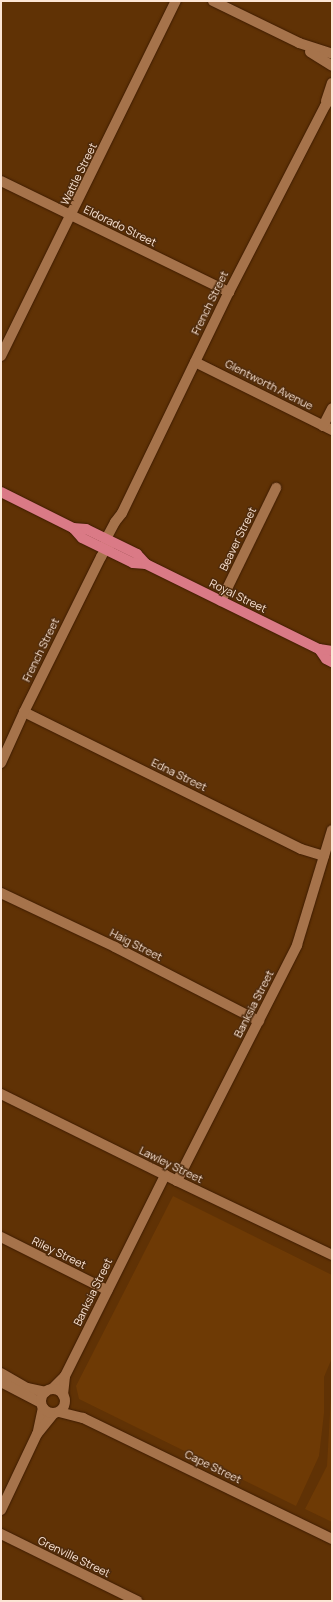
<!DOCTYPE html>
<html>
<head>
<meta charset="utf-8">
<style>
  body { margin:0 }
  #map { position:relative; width:333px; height:1602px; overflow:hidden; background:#603205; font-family:Manrope,sans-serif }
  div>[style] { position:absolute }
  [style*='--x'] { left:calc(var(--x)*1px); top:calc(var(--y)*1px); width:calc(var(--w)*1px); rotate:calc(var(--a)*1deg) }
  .built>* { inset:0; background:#6e3a05 }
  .roads { filter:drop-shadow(0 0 1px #3e1c00) drop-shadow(0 0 1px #3e1c00) }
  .minor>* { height:10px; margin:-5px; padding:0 5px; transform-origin:5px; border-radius:5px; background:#a6734b }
  .tertiary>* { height:10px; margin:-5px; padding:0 5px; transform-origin:5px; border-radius:5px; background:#a6734b }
  .tertiary>.ring { margin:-5px; padding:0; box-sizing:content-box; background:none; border:10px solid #a6734b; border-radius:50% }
  .primary>* { height:10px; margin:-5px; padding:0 5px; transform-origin:5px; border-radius:5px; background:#da7a86 }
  span { translate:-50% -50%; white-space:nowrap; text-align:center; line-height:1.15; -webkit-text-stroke:3px #4f2b0c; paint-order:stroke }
  .street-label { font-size:11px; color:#fce5d5 }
  .frame { position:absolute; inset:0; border:2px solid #fce5d5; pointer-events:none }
</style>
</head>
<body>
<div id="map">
  <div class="built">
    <div style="clip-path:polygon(173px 1196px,332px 1275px,332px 1358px,324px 1377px,324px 1413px,319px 1456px,296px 1506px,79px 1399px,76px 1386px)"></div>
    <div style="clip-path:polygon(332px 1378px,332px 1522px,305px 1509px,327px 1466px)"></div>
  </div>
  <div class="roads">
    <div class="minor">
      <div style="--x:213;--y:1;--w:96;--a:26"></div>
      <div style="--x:299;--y:43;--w:35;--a:18"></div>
      <div style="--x:310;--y:52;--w:26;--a:32"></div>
      <div style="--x:326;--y:101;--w:19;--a:-72"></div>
      <div style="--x:1;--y:181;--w:254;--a:26"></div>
      <div style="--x:1;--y:356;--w:396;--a:-63.8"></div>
      <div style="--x:195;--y:362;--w:153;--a:26.4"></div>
      <div style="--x:323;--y:426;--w:20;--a:-63"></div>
      <div style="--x:105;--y:548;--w:9;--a:-84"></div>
      <div style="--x:106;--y:539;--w:19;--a:-62"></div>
      <div style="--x:115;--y:522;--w:11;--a:-52"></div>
      <div style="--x:122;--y:513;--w:246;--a:-64.2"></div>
      <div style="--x:229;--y:292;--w:209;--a:-62.7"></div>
      <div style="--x:325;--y:106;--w:12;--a:-55"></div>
      <div style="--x:221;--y:601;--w:126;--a:-64"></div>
      <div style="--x:24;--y:712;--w:309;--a:26.3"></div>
      <div style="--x:301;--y:849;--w:24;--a:17"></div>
      <div style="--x:1;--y:763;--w:56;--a:-65.7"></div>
      <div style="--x:24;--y:712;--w:173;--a:-63.6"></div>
      <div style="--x:101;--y:557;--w:8;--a:-60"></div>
      <div style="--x:105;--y:550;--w:9;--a:-49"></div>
      <div style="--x:1;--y:893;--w:126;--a:25.3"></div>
      <div style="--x:115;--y:947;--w:162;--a:27.2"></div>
      <div style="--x:1;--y:1094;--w:196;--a:26.3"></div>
      <div style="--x:177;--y:1181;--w:172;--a:25.5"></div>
      <div style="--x:177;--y:1181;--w:265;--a:-63"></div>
      <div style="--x:297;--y:945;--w:120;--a:-73.1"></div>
      <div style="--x:1;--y:1237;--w:119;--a:26.6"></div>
      <div style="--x:52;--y:1389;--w:18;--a:-45"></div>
      <div style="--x:63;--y:1395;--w:19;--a:-84"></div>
      <div style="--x:65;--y:1376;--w:225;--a:-63.5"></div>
      <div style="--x:38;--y:1431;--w:24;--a:-78"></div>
      <div style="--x:1;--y:1510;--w:84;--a:-64.7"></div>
      <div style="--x:37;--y:1434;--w:27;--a:-51"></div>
      <div style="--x:1;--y:1534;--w:152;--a:26.2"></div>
    </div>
    <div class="tertiary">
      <div style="--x:1;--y:1373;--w:30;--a:30"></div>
      <div style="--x:27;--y:1388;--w:19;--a:12"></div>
      <div style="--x:1;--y:1382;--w:45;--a:27.7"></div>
      <div class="ring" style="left:41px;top:1389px;width:14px;height:14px"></div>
      <div style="--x:59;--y:1412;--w:25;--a:14"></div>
      <div style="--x:83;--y:1418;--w:277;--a:25.9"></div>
    </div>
    <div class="primary">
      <div style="--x:1;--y:492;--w:80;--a:26.6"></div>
      <div style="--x:73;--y:528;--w:13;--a:4"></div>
      <div style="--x:86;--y:529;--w:57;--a:26.1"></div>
      <div style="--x:137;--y:554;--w:13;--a:48"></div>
      <div style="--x:73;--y:528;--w:13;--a:48"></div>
      <div style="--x:82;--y:538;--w:57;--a:26.1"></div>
      <div style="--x:133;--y:563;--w:13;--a:4"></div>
      <div style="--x:146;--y:564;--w:193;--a:26.2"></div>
      <div style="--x:319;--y:649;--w:13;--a:9"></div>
      <div style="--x:319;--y:649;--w:12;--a:55"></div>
      <div style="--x:326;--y:659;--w:7;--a:27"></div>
    </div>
  </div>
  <div class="street-label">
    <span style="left:79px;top:174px;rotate:-64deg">Wattle Street</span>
    <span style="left:120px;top:226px;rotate:26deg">Eldorado Street</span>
    <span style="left:210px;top:303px;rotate:-64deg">French Street</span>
    <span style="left:269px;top:385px;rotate:27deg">Glentworth Avenue</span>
    <span style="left:238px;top:539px;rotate:-64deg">Beaver Street</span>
    <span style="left:238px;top:596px;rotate:26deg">Royal Street</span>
    <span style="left:41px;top:650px;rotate:-64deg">French Street</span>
    <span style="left:179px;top:775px;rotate:26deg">Edna Street</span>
    <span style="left:136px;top:945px;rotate:27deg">Haig Street</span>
    <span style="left:254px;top:1004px;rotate:-63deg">Banksia Street</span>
    <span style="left:171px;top:1165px;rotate:26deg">Lawley Street</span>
    <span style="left:59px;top:1253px;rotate:26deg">Riley Street</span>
    <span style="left:93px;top:1292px;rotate:-64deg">Banksia Street</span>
    <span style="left:213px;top:1467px;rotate:26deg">Cape Street</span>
    <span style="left:74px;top:1557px;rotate:26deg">Grenville Street</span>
  </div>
  <div class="frame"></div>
</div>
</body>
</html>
